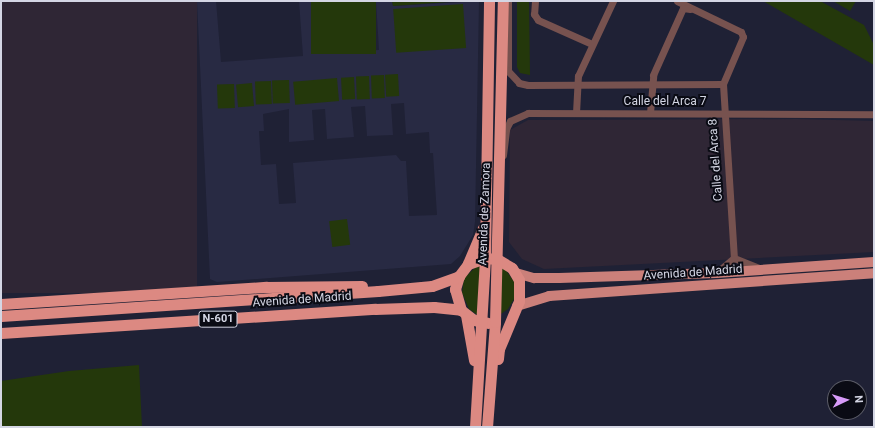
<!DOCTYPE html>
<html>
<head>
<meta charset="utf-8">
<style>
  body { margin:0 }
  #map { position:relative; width:875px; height:428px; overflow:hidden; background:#1f2135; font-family:Roboto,sans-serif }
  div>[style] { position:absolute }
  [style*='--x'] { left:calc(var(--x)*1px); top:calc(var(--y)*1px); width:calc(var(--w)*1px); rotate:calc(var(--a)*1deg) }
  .built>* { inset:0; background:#282a43 }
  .industrial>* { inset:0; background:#2f2635; transform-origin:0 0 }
  .green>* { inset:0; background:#24380b; transform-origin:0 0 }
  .minor>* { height:7px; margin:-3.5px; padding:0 3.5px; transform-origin:3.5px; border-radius:3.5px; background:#77524f }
  .primary>* { height:10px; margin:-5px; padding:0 5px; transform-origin:5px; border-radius:5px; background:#cb807a }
  .trunk>* { height:11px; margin:-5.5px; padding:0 5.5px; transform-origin:5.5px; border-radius:5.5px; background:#dc8982 }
  span { translate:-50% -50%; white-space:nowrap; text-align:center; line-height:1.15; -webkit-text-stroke:4px #0a0b14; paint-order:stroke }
  .shield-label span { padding:1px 3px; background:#0a0b14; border:1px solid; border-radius:3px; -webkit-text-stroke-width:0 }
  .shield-label { font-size:11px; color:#d4d6e4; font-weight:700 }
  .street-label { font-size:12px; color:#d4d6e4 }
  .frame { position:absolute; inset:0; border:2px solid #d4d6e4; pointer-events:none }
  .north { position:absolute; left:827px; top:380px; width:40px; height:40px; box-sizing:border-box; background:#0a0b14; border:1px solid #5b5c67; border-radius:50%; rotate:86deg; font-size:11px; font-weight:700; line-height:16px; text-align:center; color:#d4d6e4 }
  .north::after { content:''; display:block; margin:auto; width:14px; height:18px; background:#d79bf9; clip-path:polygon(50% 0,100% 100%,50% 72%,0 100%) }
</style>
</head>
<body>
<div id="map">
  <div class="built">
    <div style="clip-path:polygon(evenodd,197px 1px,216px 1px,221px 62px,303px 56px,299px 1px,311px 1px,314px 53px,379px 50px,376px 1px,392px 1px,393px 6px,479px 1px,475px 222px,473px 235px,460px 256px,451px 264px,217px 282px,210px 279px,197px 1px,404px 103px,406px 134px,429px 132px,430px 153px,433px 153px,437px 215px,409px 216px,406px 161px,401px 161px,396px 155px,293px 163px,296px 203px,279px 204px,276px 164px,261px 165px,259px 131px,264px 131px,263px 114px,289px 109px,289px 142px,314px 140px,312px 110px,325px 109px,327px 139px,354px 137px,351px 107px,365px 106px,367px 136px,393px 135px,391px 104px,404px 103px)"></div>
  </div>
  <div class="industrial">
    <div style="left:1px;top:1px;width:196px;height:292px"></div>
    <div style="clip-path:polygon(797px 119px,874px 121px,874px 252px,544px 269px,522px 259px,509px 242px,510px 130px,528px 120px)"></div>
  </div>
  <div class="green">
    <div style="left:311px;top:1px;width:65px;height:53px"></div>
    <div style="clip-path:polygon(392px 1px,462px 1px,393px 6px)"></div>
    <div style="clip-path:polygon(517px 1px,529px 1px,530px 75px,520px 73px,517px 67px)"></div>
    <div style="clip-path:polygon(763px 1px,820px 1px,864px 25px,874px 45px,874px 65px)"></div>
    <div style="clip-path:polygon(833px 1px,856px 1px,850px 11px)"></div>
    <div style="left:463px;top:4px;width:44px;height:70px;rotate:86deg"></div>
    <div style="left:398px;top:74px;width:22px;height:13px;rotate:87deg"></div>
    <div style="left:384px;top:75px;width:23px;height:13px;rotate:88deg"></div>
    <div style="left:369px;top:76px;width:23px;height:13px;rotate:88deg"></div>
    <div style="left:354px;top:77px;width:22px;height:13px;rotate:87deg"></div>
    <div style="left:337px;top:78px;width:23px;height:44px;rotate:85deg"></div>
    <div style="left:289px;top:80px;width:23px;height:17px;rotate:88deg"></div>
    <div style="left:271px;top:81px;width:23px;height:16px;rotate:88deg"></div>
    <div style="left:252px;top:83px;width:23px;height:16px;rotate:85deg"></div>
    <div style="left:234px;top:84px;width:24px;height:17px;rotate:88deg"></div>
    <div style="left:347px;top:219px;width:26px;height:18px;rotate:83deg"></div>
    <div style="clip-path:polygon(476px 267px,481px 267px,479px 316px,469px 309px,462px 293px,464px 278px)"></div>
    <div style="clip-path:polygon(501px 267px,505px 269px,515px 283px,514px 299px,508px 309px,498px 316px)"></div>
    <div style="clip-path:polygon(139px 365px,142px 427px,1px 427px,1px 381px,69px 371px)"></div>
  </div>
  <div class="minor">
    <div style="--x:508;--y:1;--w:70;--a:90"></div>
    <div style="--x:508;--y:71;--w:16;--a:47"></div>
    <div style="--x:519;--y:83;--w:9;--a:13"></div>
    <div style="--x:528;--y:85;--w:195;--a:-0.3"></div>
    <div style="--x:535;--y:1;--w:13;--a:94"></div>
    <div style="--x:534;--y:14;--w:7;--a:56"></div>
    <div style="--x:538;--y:20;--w:59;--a:24"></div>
    <div style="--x:677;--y:1;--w:71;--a:25.8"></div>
    <div style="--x:741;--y:32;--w:5;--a:68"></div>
    <div style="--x:743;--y:37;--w:51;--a:113.1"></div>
    <div style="--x:723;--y:84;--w:174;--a:86.4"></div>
    <div style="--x:576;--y:113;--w:37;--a:-87"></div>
    <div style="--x:578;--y:76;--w:83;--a:-65"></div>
    <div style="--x:650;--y:113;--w:38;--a:-85"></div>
    <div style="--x:653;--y:75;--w:73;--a:-65.9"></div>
    <div style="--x:683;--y:8;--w:7;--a:8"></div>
    <div style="--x:503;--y:155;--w:26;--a:-83"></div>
    <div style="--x:506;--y:129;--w:9;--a:-63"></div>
    <div style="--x:510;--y:121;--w:20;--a:-24"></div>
    <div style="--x:528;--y:113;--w:346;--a:0.2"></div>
    <div style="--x:734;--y:258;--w:29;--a:22"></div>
    <div style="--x:716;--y:273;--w:23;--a:-40"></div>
  </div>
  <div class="primary">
    <div style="--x:516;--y:273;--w:19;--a:16"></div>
    <div style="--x:534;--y:278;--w:25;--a:0"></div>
    <div style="--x:559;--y:278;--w:157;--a:-1.8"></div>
    <div style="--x:716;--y:273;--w:158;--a:-4"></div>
    <div style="--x:517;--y:306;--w:34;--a:-17"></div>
    <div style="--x:549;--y:296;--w:326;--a:-4"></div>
  </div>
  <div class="trunk">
    <div style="--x:483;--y:228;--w:39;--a:113"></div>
    <div style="--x:468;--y:264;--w:15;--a:127"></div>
    <div style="--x:459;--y:276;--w:14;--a:107"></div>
    <div style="--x:455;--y:289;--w:22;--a:74"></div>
    <div style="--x:461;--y:310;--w:16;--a:38"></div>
    <div style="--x:474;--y:320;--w:14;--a:12"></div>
    <div style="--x:468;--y:264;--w:18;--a:-19"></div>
    <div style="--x:485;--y:258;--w:12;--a:5"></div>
    <div style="--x:497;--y:259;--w:17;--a:31"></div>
    <div style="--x:512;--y:268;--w:14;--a:60"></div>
    <div style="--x:519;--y:280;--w:21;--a:90"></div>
    <div style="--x:519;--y:301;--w:52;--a:112.6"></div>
    <div style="--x:499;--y:349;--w:10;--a:96"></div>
    <div style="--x:1;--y:304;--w:266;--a:-3.7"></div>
    <div style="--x:266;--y:287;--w:96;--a:-0.6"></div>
    <div style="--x:466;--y:315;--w:46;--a:79.9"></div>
    <div style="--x:1;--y:316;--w:378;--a:-3.8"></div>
    <div style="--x:378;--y:291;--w:54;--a:-5.3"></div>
    <div style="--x:432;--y:286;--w:29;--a:-20"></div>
    <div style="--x:1;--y:333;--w:375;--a:-3.7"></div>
    <div style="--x:375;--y:309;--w:59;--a:-1.9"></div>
    <div style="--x:434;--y:307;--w:27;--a:6"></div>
    <div style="--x:475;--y:427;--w:169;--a:-86.6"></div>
    <div style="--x:485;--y:258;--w:257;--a:-89.1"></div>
    <div style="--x:487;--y:427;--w:105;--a:-85.6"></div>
    <div style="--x:495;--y:322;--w:321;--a:-88.6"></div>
  </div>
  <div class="shield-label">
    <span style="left:218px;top:319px">N-601</span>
  </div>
  <div class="street-label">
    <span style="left:665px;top:102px">Calle del Arca 7</span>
    <span style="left:716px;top:160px;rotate:-94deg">Calle del Arca 8</span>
    <span style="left:485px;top:214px;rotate:-88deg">Avenida de Zamora</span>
    <span style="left:693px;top:273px;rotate:-4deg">Avenida de Madrid</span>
    <span style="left:302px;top:300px;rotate:-4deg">Avenida de Madrid</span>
  </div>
  <div class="frame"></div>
  <div class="north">N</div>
</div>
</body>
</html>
